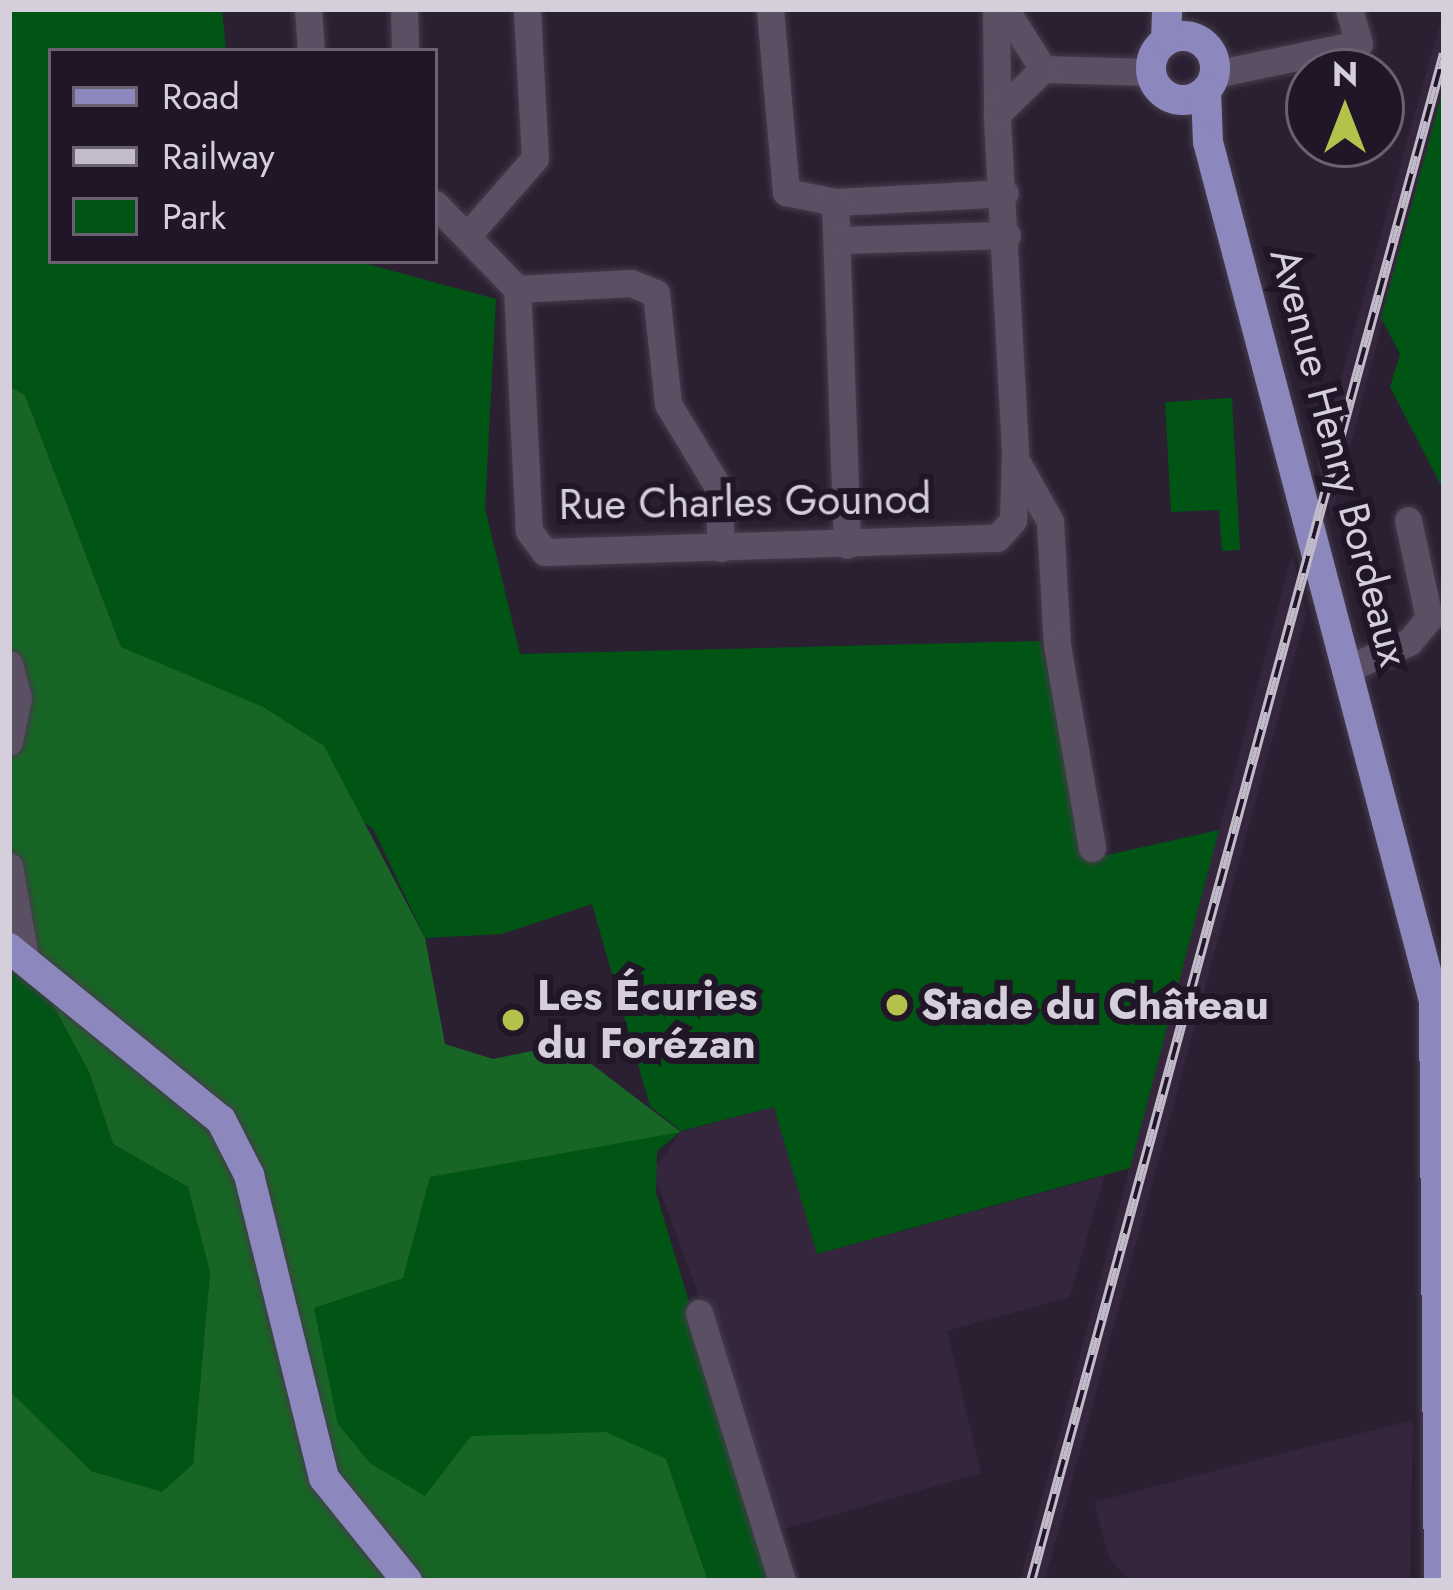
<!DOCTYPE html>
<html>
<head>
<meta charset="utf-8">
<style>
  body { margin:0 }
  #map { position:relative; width:1453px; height:1590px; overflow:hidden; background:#2a2032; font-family:Jost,sans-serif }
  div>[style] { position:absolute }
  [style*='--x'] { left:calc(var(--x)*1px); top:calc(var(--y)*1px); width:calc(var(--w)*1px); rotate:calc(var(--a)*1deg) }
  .built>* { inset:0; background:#35263e }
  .green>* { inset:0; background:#005515 }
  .forest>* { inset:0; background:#176625 }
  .roads { filter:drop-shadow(0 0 3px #453c4b) drop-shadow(0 0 3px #453c4b) }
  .minor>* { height:27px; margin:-13.5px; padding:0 13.5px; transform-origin:13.5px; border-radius:13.5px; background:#5b4f63 }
  .major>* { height:30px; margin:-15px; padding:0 15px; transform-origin:15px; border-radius:15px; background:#8c88be }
  .major>.ring { margin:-15px; padding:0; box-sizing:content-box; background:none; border:30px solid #8c88be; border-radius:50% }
  .rail>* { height:10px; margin-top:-5px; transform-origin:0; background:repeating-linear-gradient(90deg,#211628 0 18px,#c2bbc9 0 36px); box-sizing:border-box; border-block:3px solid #c2bbc9 }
  .dots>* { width:33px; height:33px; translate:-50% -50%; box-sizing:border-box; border:6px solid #211628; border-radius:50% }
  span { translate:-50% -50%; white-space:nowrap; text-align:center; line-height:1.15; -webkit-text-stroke:12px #211628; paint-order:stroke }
  .street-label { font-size:42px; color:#d5cedb }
  .poi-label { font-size:42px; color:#d5cedb; font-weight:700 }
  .left { translate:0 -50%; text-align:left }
  .frame { position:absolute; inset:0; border:12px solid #d5cedb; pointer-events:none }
  .legend { position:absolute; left:48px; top:48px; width:390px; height:216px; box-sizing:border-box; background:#211628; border:3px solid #696070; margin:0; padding:15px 21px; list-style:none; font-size:36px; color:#d5cedb }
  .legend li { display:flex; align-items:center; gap:24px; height:60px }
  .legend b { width:60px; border:3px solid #696070 }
  .north { position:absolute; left:1285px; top:48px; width:120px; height:120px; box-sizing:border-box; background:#211628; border:3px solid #696070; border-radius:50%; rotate:0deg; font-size:33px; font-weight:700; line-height:48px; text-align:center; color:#d5cedb }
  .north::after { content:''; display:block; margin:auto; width:42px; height:54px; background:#b3c24b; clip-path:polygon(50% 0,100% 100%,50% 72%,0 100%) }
</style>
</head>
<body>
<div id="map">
  <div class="built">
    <div style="clip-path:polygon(1444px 9px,1444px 86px,1332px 516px,1317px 464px)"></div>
    <div style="clip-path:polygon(1292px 555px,1306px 614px,1045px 1581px,1020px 1581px)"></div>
    <div style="clip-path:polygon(774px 1107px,818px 1254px,1104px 1176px,1070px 1297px,947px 1331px,981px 1473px,784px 1529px,653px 1171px,681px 1132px)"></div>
    <div style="clip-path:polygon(1413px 1420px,1410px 1581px,1130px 1581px,1109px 1558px,1094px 1502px)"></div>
  </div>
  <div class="green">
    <div style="clip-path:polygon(9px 9px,222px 9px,226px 51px,51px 51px,51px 261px,356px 261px,496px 299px,485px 508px,520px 654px,1040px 641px,1094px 858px,1219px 830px,1130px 1168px,817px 1254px,774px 1107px,681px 1131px,657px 1151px,656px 1193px,774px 1581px,708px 1581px,666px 1459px,425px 1497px,370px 1463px,338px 1424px,314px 1308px,403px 1277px,430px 1177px,680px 1130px,650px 1106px,592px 904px,502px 934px,425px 938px,374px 830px,184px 679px,121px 647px,25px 395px,9px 386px)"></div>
    <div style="clip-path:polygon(1444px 86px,1444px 491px,1390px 387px,1400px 354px,1381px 318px)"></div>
    <div style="clip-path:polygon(1232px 398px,1240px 550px,1222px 551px,1219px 510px,1171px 512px,1165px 402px)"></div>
    <div style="clip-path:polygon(9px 923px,89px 1072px,113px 1144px,188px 1187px,210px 1271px,193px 1464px,162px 1493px,91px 1471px,9px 1390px)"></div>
  </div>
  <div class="forest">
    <div style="clip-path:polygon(9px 386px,25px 395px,121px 647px,263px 707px,324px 746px,425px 938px,445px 1044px,493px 1059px,565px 1044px,681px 1132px,430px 1177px,403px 1278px,314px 1308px,338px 1424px,370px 1463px,425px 1496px,471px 1436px,606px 1432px,666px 1459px,708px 1581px,9px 1581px,9px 1390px,91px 1471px,162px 1492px,193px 1464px,210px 1272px,188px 1187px,113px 1144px,89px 1072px,9px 923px)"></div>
  </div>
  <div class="roads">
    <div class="minor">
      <div style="--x:308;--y:9;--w:42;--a:85.9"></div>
      <div style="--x:404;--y:9;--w:42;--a:88.6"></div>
      <div style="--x:770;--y:9;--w:184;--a:85"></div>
      <div style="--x:786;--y:192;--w:50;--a:11.5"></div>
      <div style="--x:835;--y:202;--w:170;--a:-3"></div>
      <div style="--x:996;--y:9;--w:104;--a:89.4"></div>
      <div style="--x:1005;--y:9;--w:71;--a:57.7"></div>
      <div style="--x:1043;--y:69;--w:108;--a:1.6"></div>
      <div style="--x:1215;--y:74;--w:147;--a:-11.8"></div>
      <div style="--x:1359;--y:44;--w:36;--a:-106"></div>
      <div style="--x:835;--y:202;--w:343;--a:88"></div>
      <div style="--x:435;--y:204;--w:118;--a:46"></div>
      <div style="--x:467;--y:236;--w:103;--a:-48.9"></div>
      <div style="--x:535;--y:158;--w:149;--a:-93.1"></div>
      <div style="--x:838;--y:240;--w:169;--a:-1.7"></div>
      <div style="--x:517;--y:289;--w:242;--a:87.2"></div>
      <div style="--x:529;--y:531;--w:26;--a:53"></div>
      <div style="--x:545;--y:552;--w:452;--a:-1.8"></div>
      <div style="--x:997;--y:538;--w:24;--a:-48"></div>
      <div style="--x:1013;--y:520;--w:69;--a:-88.3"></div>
      <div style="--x:1015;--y:451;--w:337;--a:-93.1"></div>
      <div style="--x:997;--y:114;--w:64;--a:-44.4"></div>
      <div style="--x:517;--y:289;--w:114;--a:-3"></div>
      <div style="--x:631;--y:283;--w:27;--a:22"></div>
      <div style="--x:656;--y:293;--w:112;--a:83.8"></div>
      <div style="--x:668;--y:404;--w:97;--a:58.9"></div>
      <div style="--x:718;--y:487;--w:61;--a:87.2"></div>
      <div style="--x:1015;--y:459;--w:71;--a:60.6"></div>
      <div style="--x:1050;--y:521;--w:124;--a:86.8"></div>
      <div style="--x:1057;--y:645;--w:206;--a:80.2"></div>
      <div style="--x:9;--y:664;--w:35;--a:75"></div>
      <div style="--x:18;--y:698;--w:45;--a:101.6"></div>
      <div style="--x:1353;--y:666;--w:61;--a:-23.2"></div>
      <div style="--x:1409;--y:642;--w:31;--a:-50"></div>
      <div style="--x:1429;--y:618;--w:100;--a:-102.1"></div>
      <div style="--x:9;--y:866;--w:97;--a:80"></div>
      <div style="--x:699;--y:1313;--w:281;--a:72.8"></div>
    </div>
    <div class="major">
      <div class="ring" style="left:1151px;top:36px;width:34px;height:34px"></div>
      <div style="--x:1166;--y:41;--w:32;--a:-88"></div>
      <div style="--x:1206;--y:91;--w:51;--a:87.8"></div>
      <div style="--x:1208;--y:142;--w:888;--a:75.26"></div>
      <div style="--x:1434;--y:1001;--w:580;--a:89.51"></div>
      <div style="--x:9;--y:948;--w:273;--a:39.1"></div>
      <div style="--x:221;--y:1120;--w:62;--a:63"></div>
      <div style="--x:249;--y:1175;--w:312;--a:76.1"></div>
      <div style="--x:324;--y:1478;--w:132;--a:51.1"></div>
    </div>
  </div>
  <div class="rail">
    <div style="--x:1031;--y:1581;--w:1582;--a:-74.87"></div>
  </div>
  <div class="dots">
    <div style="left:897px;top:1005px;background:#b3c24b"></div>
    <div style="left:513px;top:1020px;background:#b3c24b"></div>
  </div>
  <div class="street-label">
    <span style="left:1339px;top:457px;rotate:75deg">Avenue Henry Bordeaux</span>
    <span style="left:745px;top:502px;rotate:-1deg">Rue Charles Gounod</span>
  </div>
  <div class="poi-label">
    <span class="left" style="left:537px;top:1020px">Les Écuries<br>du Forézan</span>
    <span class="left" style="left:921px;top:1005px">Stade du Château</span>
  </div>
  <div class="frame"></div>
  <ul class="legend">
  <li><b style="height:15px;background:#8c88be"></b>Road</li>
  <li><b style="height:15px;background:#c2bbc9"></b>Railway</li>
  <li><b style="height:33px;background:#005515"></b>Park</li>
  </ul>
  <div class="north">N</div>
</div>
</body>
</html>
